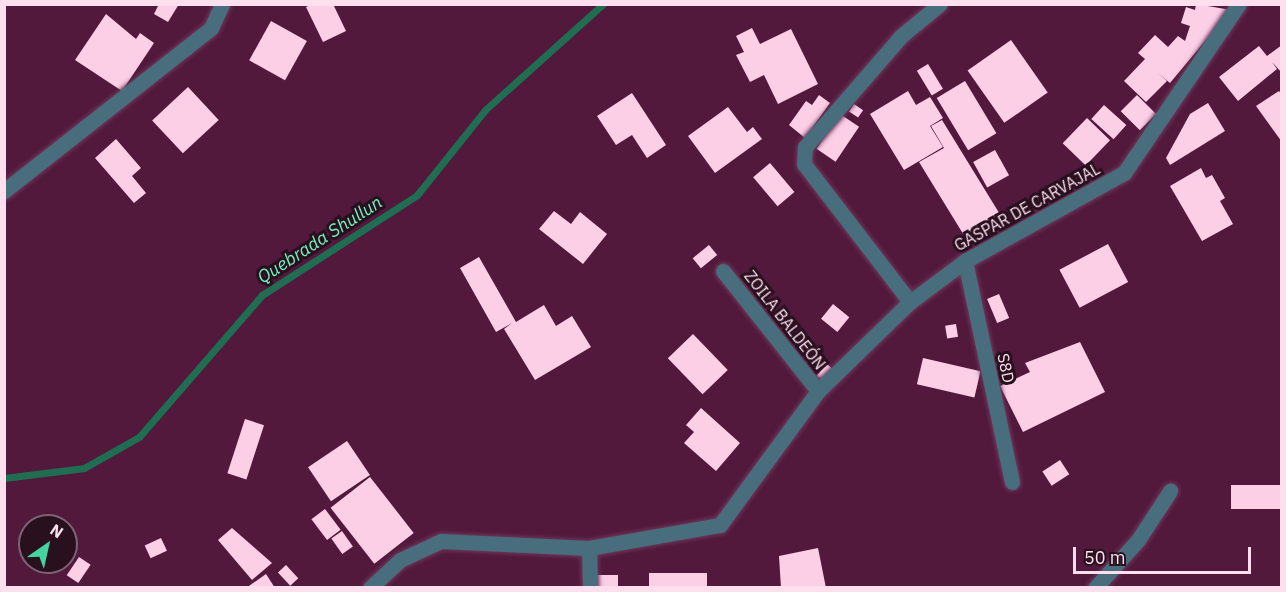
<!DOCTYPE html>
<html>
<head>
<meta charset="utf-8">
<style>
  body { margin:0 }
  #map { position:relative; width:1286px; height:592px; overflow:hidden; background:#52193d; font-family:"IBM Plex Sans",sans-serif }
  div>[style] { position:absolute }
  [style*='--x'] { left:calc(var(--x)*1px); top:calc(var(--y)*1px); width:calc(var(--w)*1px); rotate:calc(var(--a)*1deg) }
  .stream>* { height:7px; margin:-3.5px; padding:0 3.5px; transform-origin:3.5px; border-radius:3.5px; background:#206e52 }
  .building>* { inset:0; background:#fccfe7; transform-origin:0 0 }
  .roads { filter:drop-shadow(0 0 2px #6d3959) drop-shadow(0 0 2px #6d3959) }
  .minor>* { height:15px; margin:-7.5px; padding:0 7.5px; transform-origin:7.5px; border-radius:7.5px; background:#486e7d }
  .tertiary>* { height:15px; margin:-7.5px; padding:0 7.5px; transform-origin:7.5px; border-radius:7.5px; background:#486e7d }
  span { translate:-50% -50%; white-space:nowrap; text-align:center; line-height:1.15; -webkit-text-stroke:6px #29101f; paint-order:stroke }
  .street-label { font-size:16px; color:#fddfee }
  .water-label { font-size:18px; color:#6ff4c0; font-style:italic }
  .frame { position:absolute; inset:0; border:6px solid #fddfee; pointer-events:none }
  .north { position:absolute; left:18px; top:514px; width:60px; height:60px; box-sizing:border-box; background:#29101f; border:2px solid #7e6372; border-radius:50%; rotate:34deg; font-size:16px; font-weight:700; line-height:24px; text-align:center; color:#fddfee }
  .north::after { content:''; display:block; margin:auto; width:21px; height:27px; background:#43d4a0; clip-path:polygon(50% 0,100% 100%,50% 72%,0 100%) }
  .scale { position:absolute; left:1073px; top:547px; width:178px; height:27px; box-sizing:border-box; border:3px solid #fddfee; border-top:0; padding-left:8px; font-size:18px; line-height:21px; white-space:nowrap; color:#fddfee; -webkit-text-stroke:4px #29101f; paint-order:stroke }
</style>
</head>
<body>
<div id="map">
  <div class="stream">
    <div style="--x:4;--y:478;--w:81;--a:-7.1"></div>
    <div style="--x:84;--y:468;--w:63;--a:-29.4"></div>
    <div style="--x:139;--y:437;--w:188;--a:-49.1"></div>
    <div style="--x:262;--y:295;--w:184;--a:-32.8"></div>
    <div style="--x:417;--y:195;--w:110;--a:-51.3"></div>
    <div style="--x:486;--y:109;--w:157;--a:-41.9"></div>
  </div>
  <div class="building">
    <div style="clip-path:polygon(159px 4px,179px 4px,168px 22px,154px 14px)"></div>
    <div style="clip-path:polygon(312px 4px,333px 4px,346px 31px,323px 42px,306px 7px)"></div>
    <div style="clip-path:polygon(1196px 4px,1231px 10px,1170px 83px,1158px 73px,1167px 81px,1146px 102px,1124px 81px,1145px 59px,1138px 53px,1155px 35px,1168px 47px,1178px 36px,1185px 41px,1190px 26px,1181px 23px,1186px 7px,1195px 10px)"></div>
    <div style="clip-path:polygon(106px 14px,136px 39px,140px 33px,154px 43px,122px 91px,75px 60px)"></div>
    <div style="left:271px;top:21px;width:41px;height:45px;rotate:29deg"></div>
    <div style="clip-path:polygon(752px 28px,760px 44px,791px 29px,818px 84px,778px 104px,764px 75px,750px 82px,736px 55px,744px 52px,736px 36px)"></div>
    <div style="left:1011px;top:40px;width:64px;height:53px;rotate:55deg"></div>
    <div style="clip-path:polygon(1282px 45px,1282px 73px,1272px 62px,1277px 69px,1238px 101px,1219px 77px,1259px 46px,1267px 56px)"></div>
    <div style="left:928px;top:64px;width:29px;height:13px;rotate:59deg"></div>
    <div style="left:965px;top:81px;width:61px;height:33px;rotate:59deg"></div>
    <div style="left:188px;top:87px;width:45px;height:49px;rotate:47deg"></div>
    <div style="clip-path:polygon(908px 91px,916px 105px,930px 97px,943px 118px,930px 126px,943px 147px,904px 170px,870px 114px)"></div>
    <div style="clip-path:polygon(1279px 91px,1282px 95px,1282px 142px,1256px 106px)"></div>
    <div style="clip-path:polygon(632px 93px,666px 145px,647px 158px,632px 135px,616px 145px,597px 116px)"></div>
    <div style="clip-path:polygon(819px 95px,830px 103px,805px 138px,789px 125px,806px 101px,812px 105px)"></div>
    <div style="left:1137px;top:95px;width:27px;height:23px;rotate:45deg"></div>
    <div style="clip-path:polygon(1208px 103px,1225px 131px,1170px 165px,1166px 158px,1190px 114px)"></div>
    <div style="left:854px;top:104px;width:11px;height:9px;rotate:34deg"></div>
    <div style="left:1104px;top:105px;width:30px;height:19px;rotate:42deg"></div>
    <div style="clip-path:polygon(728px 107px,747px 132px,753px 127px,762px 139px,715px 173px,688px 136px)"></div>
    <div style="left:840px;top:114px;width:23px;height:42px;rotate:34deg"></div>
    <div style="left:1087px;top:118px;width:32px;height:35px;rotate:44deg"></div>
    <div style="clip-path:polygon(942px 120px,1001px 216px,965px 237px,919px 162px,944px 148px,931px 126px)"></div>
    <div style="clip-path:polygon(116px 139px,141px 168px,132px 176px,146px 193px,134px 203px,95px 158px)"></div>
    <div style="left:995px;top:150px;width:29px;height:25px;rotate:61deg"></div>
    <div style="left:770px;top:163px;width:38px;height:22px;rotate:50deg"></div>
    <div style="clip-path:polygon(1201px 168px,1206px 178px,1212px 175px,1225px 198px,1220px 201px,1233px 224px,1202px 241px,1170px 186px)"></div>
    <div style="clip-path:polygon(554px 211px,571px 224px,580px 212px,607px 234px,583px 264px,539px 229px)"></div>
    <div style="left:1108px;top:244px;width:43px;height:55px;rotate:62deg"></div>
    <div style="left:709px;top:245px;width:13px;height:21px;rotate:51deg"></div>
    <div style="clip-path:polygon(479px 257px,516px 322px,544px 305px,556px 326px,572px 316px,591px 347px,535px 380px,504px 329px,512px 323px,496px 332px,460px 268px)"></div>
    <div style="left:999px;top:294px;width:26px;height:13px;rotate:67deg"></div>
    <div style="left:833px;top:304px;width:21px;height:19px;rotate:39deg"></div>
    <div style="left:956px;top:324px;width:13px;height:11px;rotate:81deg"></div>
    <div style="left:693px;top:334px;width:50px;height:35px;rotate:46deg"></div>
    <div style="clip-path:polygon(1080px 342px,1105px 392px,1023px 432px,1000px 386px,1030px 372px,1025px 363px)"></div>
    <div style="left:923px;top:358px;width:59px;height:27px;rotate:13deg"></div>
    <div style="left:827px;top:364px;width:9px;height:16px;rotate:41deg"></div>
    <div style="clip-path:polygon(701px 408px,740px 443px,716px 471px,684px 443px,694px 432px,686px 425px)"></div>
    <div style="left:245px;top:419px;width:20px;height:57px;rotate:18deg"></div>
    <div style="left:347px;top:441px;width:41px;height:47px;rotate:56deg"></div>
    <div style="left:1060px;top:460px;width:17px;height:21px;rotate:57deg"></div>
    <div style="left:370px;top:477px;width:71px;height:50px;rotate:52deg"></div>
    <div style="left:1282px;top:485px;width:24px;height:51px;rotate:90deg"></div>
    <div style="left:325px;top:509px;width:26px;height:17px;rotate:53deg"></div>
    <div style="clip-path:polygon(232px 528px,272px 563px,252px 580px,218px 540px)"></div>
    <div style="left:342px;top:531px;width:19px;height:13px;rotate:55deg"></div>
    <div style="left:161px;top:538px;width:14px;height:18px;rotate:65deg"></div>
    <div style="clip-path:polygon(818px 548px,826px 588px,781px 588px,779px 556px)"></div>
    <div style="left:79px;top:557px;width:14px;height:22px;rotate:34deg"></div>
    <div style="left:286px;top:565px;width:18px;height:11px;rotate:47deg"></div>
    <div style="left:649px;top:573px;width:58px;height:15px"></div>
    <div style="clip-path:polygon(266px 574px,275px 588px,246px 588px)"></div>
    <div style="left:593px;top:575px;width:25px;height:13px"></div>
  </div>
  <div class="roads">
    <div class="minor">
      <div style="--x:965;--y:261;--w:226;--a:78"></div>
      <div style="--x:723;--y:271;--w:153;--a:51.6"></div>
      <div style="--x:910;--y:302;--w:174;--a:-127.5"></div>
      <div style="--x:804;--y:164;--w:17;--a:-87"></div>
      <div style="--x:805;--y:147;--w:147;--a:-49.1"></div>
      <div style="--x:901;--y:36;--w:50;--a:-39.4"></div>
      <div style="--x:589;--y:548;--w:40;--a:88.6"></div>
      <div style="--x:370;--y:588;--w:41;--a:-43"></div>
      <div style="--x:400;--y:560;--w:45;--a:-24.9"></div>
      <div style="--x:441;--y:541;--w:148;--a:2.7"></div>
      <div style="--x:589;--y:548;--w:133;--a:-10"></div>
      <div style="--x:720;--y:525;--w:166;--a:-53.8"></div>
      <div style="--x:818;--y:391;--w:128;--a:-44.1"></div>
      <div style="--x:910;--y:302;--w:69;--a:-36.7"></div>
      <div style="--x:965;--y:261;--w:182;--a:-29"></div>
      <div style="--x:1124;--y:173;--w:204;--a:-55.8"></div>
      <div style="--x:1095;--y:588;--w:64;--a:-48.1"></div>
      <div style="--x:1138;--y:540;--w:59;--a:-56.9"></div>
    </div>
    <div class="tertiary">
      <div style="--x:4;--y:191;--w:263;--a:-38.2"></div>
      <div style="--x:211;--y:28;--w:26;--a:-65"></div>
    </div>
  </div>
  <div class="street-label">
    <span style="left:1027px;top:207px;rotate:-29deg">GASPAR DE CARVAJAL</span>
    <span style="left:785px;top:320px;rotate:52deg">ZOILA BALDEÓN</span>
    <span style="left:1006px;top:368px;rotate:78deg">S8D</span>
  </div>
  <div class="water-label">
    <span style="left:320px;top:240px;rotate:-33deg">Quebrada Shullun</span>
  </div>
  <div class="frame"></div>
  <div class="north">N</div>
  <div class="scale">50 m</div>
</div>
</body>
</html>
